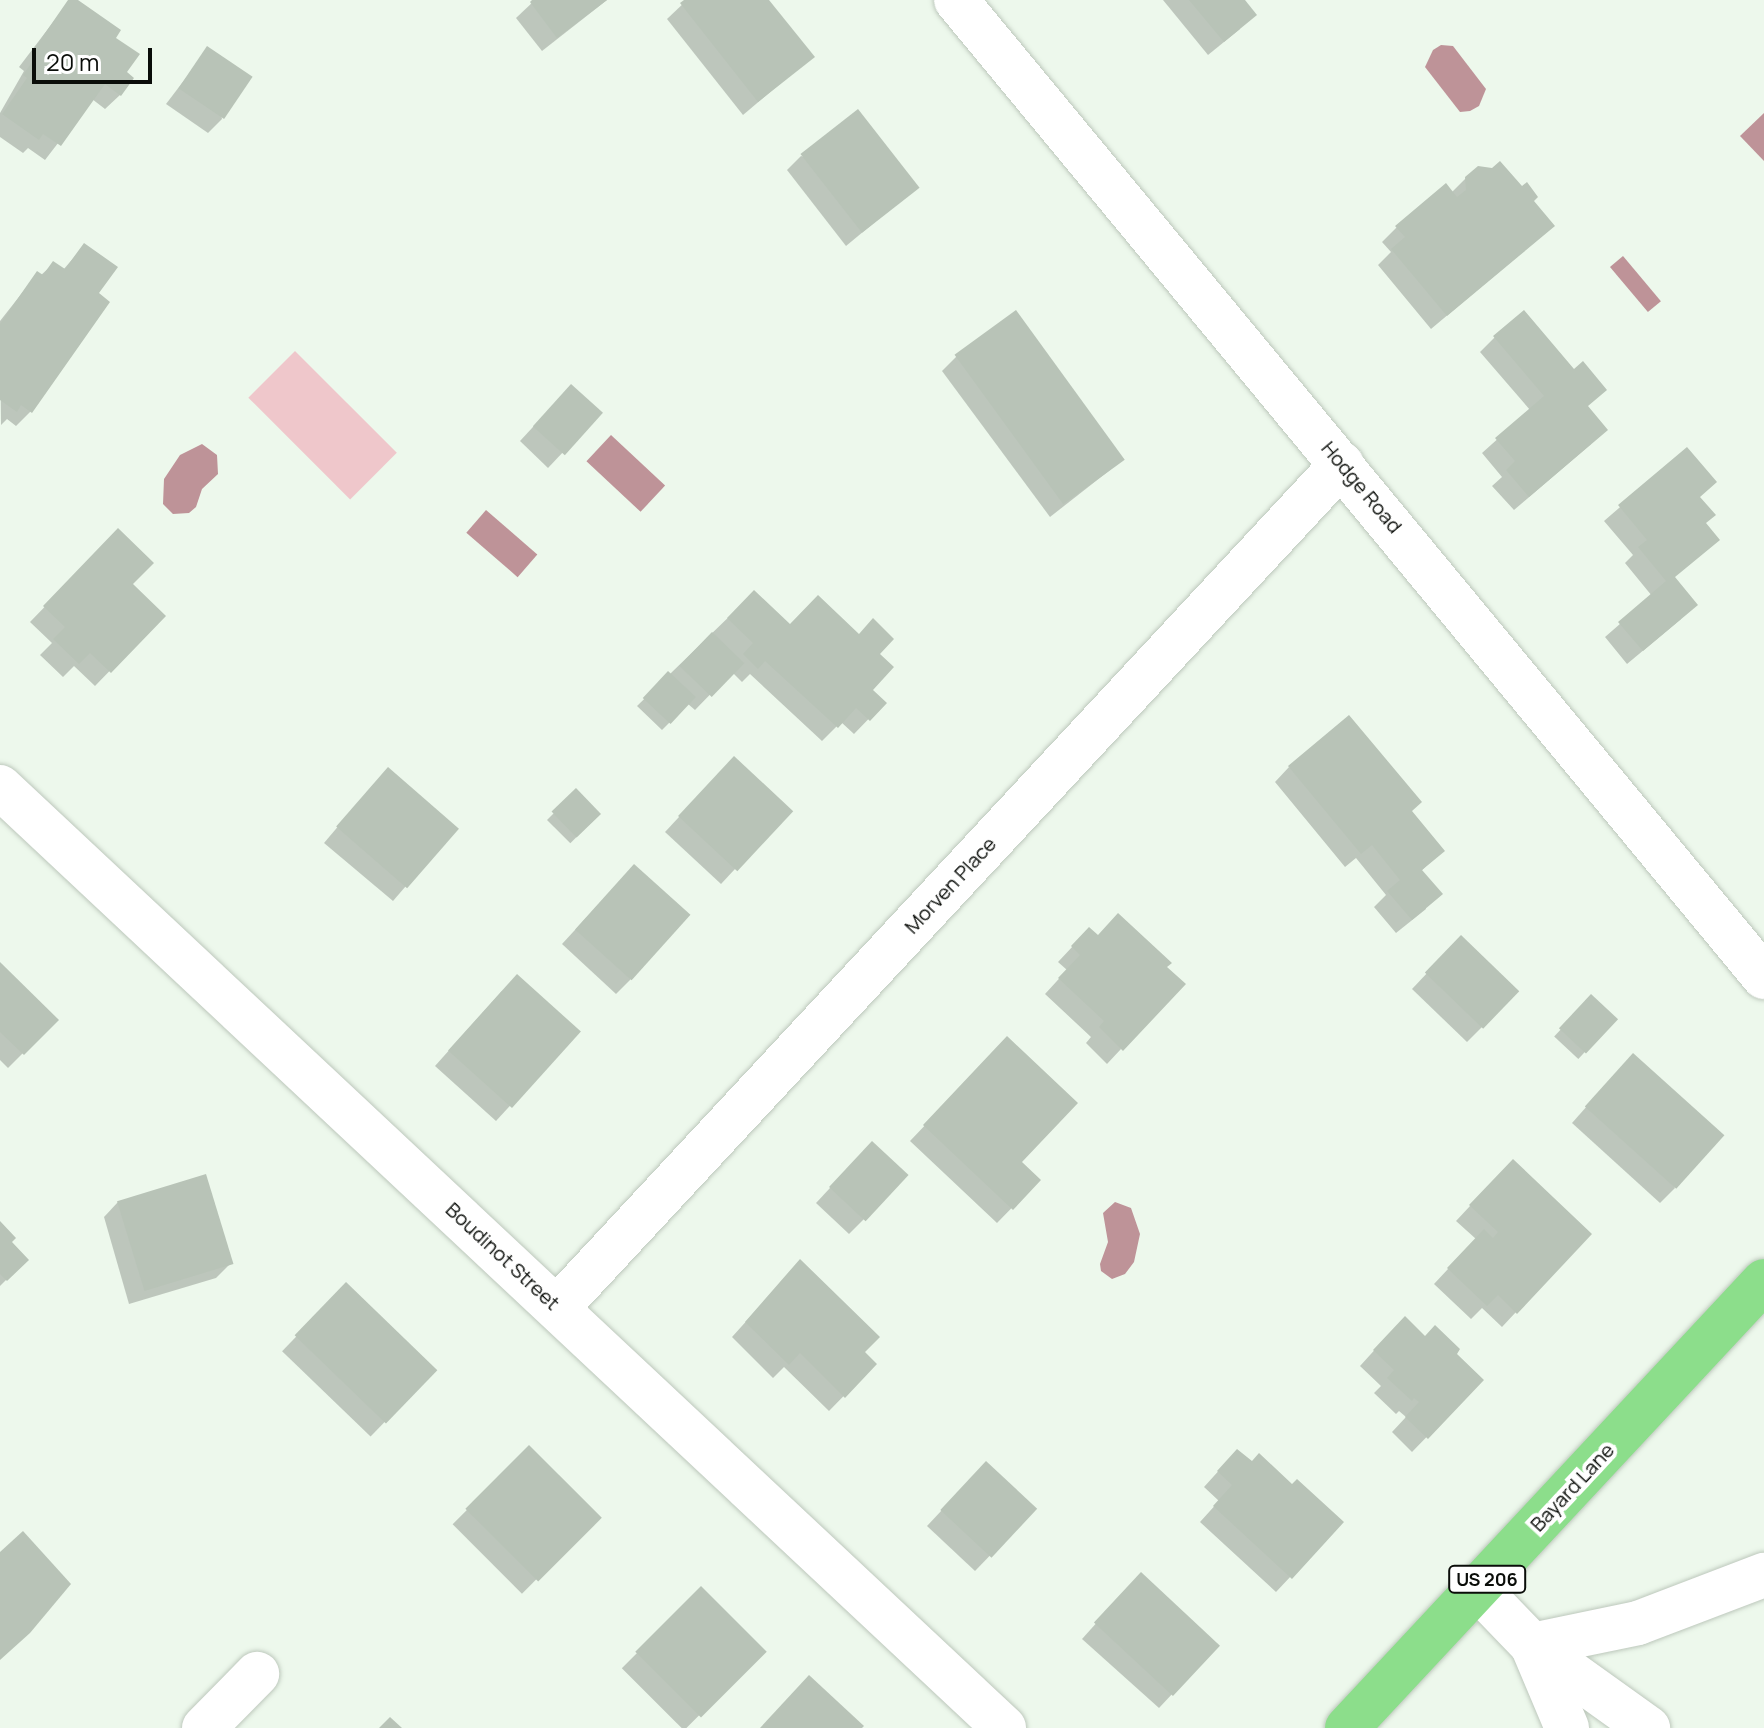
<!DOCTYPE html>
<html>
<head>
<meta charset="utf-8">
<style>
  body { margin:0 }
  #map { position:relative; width:1764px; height:1728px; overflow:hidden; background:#edf8ec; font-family:Manrope,sans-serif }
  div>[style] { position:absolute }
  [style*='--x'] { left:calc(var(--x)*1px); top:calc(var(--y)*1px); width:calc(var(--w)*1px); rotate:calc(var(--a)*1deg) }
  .green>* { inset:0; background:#efc7cb; transform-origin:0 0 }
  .water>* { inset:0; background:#be9398; transform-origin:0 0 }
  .shadow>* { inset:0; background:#0003; transform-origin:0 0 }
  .building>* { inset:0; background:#b8c3b7; transform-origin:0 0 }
  .roads { filter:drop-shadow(0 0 2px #bdc8bc) drop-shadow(0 0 2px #bdc8bc) }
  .minor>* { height:44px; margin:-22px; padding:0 22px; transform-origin:22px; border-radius:22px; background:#fff }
  .highway>* { height:44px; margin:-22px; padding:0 22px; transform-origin:22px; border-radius:22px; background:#8cde8b }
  span { translate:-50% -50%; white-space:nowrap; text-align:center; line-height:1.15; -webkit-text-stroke:8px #fff; paint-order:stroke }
  .shield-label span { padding:2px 6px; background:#fff; border:2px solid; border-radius:6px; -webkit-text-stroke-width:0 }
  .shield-label { font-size:18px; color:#0a0d09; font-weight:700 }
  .street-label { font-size:20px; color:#0a0d09 }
  .scale { position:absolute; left:32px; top:48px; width:120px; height:36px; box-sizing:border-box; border:4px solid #0a0d09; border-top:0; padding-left:10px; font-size:24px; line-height:28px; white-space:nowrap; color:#0a0d09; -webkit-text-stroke:6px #fff; paint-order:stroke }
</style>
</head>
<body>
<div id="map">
  <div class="green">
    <div style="left:295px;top:351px;width:144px;height:66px;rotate:45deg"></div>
  </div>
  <div class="water">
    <div style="clip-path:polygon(1441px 45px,1453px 46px,1486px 89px,1479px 106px,1470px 111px,1460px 112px,1425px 67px,1433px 50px)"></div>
    <div style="clip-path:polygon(1764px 113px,1764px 161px,1740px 136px)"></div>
    <div style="left:1623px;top:256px;width:59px;height:17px;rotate:50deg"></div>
    <div style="left:611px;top:435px;width:74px;height:36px;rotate:43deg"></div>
    <div style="clip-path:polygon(202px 444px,217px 455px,218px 474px,202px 489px,196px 507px,189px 513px,173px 514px,163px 504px,164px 479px,180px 455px)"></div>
    <div style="left:486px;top:510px;width:68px;height:30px;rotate:41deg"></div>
    <div style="clip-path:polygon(1115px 1202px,1131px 1208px,1140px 1234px,1134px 1262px,1125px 1274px,1112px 1279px,1101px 1271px,1100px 1264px,1108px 1242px,1103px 1213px)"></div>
  </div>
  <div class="shadow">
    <div style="clip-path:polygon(70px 0,75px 0,113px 38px,124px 73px,120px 95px,105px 109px,92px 99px,45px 160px,28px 148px,23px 153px,0 137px,0 113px,24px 71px,19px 67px)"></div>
    <div style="clip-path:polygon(535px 0,607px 0,542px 51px,516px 18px)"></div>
    <div style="clip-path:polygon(687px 0,767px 0,812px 57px,743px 115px,667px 19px)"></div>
    <div style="clip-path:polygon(1163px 0,1242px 0,1240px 29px,1208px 55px)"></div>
    <div style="clip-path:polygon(208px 49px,222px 119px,208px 133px,166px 104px)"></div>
    <div style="clip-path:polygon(801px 156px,916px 188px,846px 246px,787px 170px)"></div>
    <div style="clip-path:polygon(1466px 178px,1532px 201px,1537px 240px,1431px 329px,1378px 265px,1391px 252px,1382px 242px,1397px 227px,1451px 193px)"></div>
    <div style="clip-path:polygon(84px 246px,96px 294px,31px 411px,16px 426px,7px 419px,1px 425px,0 321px,37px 274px,40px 276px,53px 264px,63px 270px)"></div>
    <div style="clip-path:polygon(1495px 337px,1586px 407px,1591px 444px,1514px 510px,1492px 486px,1502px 477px,1482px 453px,1530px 410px,1480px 352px)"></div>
    <div style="clip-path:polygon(957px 356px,1124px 459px,1050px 517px,942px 371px)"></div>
    <div style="clip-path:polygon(557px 401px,600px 413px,548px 468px,520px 441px)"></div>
    <div style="clip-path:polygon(1686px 450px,1704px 524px,1673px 579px,1681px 619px,1627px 664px,1605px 637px,1652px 596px,1625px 563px,1633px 555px,1604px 521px)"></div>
    <div style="clip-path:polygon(118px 531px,130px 584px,163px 616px,95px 686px,74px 666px,63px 677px,40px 655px,52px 643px,30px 622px)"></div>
    <div style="clip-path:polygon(739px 607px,877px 654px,870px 690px,884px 703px,854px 734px,841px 722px,822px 741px,750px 674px,742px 682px,732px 672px,695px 710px,688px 704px,662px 730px,637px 706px)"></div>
    <div style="clip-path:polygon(1289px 767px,1410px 811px,1443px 850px,1421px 871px,1426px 909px,1396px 933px,1374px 907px,1386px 895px,1356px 858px,1345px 867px,1275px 782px)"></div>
    <div style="clip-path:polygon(720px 773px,735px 869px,721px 884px,665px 832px)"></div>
    <div style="clip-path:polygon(374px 784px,456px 828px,393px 901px,324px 843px)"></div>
    <div style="left:576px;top:791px;width:33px;height:41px;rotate:45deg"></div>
    <div style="clip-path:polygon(620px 881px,631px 979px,616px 994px,562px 944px)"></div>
    <div style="clip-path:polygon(1089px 929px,1121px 1049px,1107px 1064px,1086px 1043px,1091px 1037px,1045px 994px,1067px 970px,1058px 962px)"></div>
    <div style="clip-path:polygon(1447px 952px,1482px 1027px,1467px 1042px,1412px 989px)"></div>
    <div style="clip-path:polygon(0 965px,56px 1020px,8px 1068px,0 1060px)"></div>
    <div style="clip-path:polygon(502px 991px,578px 1032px,496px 1121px,435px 1066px)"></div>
    <div style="left:1591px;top:997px;width:33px;height:54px;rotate:43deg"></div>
    <div style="clip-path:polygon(993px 1054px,1019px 1162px,1039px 1180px,997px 1223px,910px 1141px)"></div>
    <div style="clip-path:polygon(1619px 1070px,1675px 1188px,1660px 1203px,1572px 1123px)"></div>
    <div style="clip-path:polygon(858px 1158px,864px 1219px,849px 1234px,816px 1203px)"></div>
    <div style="clip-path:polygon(1498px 1176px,1516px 1312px,1502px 1327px,1482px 1308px,1471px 1319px,1434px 1284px,1476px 1239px,1456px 1221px)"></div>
    <div style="clip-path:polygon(118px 1202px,230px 1264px,216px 1278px,129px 1304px,104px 1217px)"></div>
    <div style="clip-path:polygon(0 1224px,9px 1242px,26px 1260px,0 1286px)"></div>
    <div style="clip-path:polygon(786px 1277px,875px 1364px,829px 1411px,784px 1367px,773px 1378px,732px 1337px)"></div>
    <div style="left:346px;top:1285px;width:123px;height:92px;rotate:44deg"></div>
    <div style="clip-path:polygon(1390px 1333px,1425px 1338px,1482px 1380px,1412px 1452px,1392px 1432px,1406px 1417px,1399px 1411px,1396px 1414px,1374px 1393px,1381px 1386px,1360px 1366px)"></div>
    <div style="left:529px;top:1448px;width:98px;height:108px;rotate:45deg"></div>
    <div style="clip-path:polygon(1223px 1466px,1292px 1487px,1341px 1523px,1276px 1592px,1200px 1522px,1219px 1501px,1204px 1487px)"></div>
    <div style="clip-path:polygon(972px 1478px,1035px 1509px,975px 1571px,927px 1526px)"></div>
    <div style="left:701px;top:1589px;width:88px;height:112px;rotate:45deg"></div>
    <div style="clip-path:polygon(1126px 1590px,1218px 1645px,1159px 1708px,1082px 1639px)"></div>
  </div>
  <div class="building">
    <div style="clip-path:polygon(68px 0,78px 0,121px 30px,116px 38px,140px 54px,127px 72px,134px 78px,121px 96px,105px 84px,61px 146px,43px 134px,39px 140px,2px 114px,27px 78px,23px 75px,37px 55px,32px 52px)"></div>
    <div style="clip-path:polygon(532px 0,607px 0,557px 38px,530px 2px)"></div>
    <div style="clip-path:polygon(684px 0,769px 0,815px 57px,758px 102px,680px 3px)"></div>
    <div style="clip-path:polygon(1189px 0,1245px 0,1257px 15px,1224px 42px)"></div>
    <div style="left:207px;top:46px;width:55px;height:51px;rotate:34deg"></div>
    <div style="left:858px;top:109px;width:100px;height:73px;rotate:52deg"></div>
    <div style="clip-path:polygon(1500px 161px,1522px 186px,1527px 182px,1538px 197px,1534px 201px,1555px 226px,1447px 316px,1391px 249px,1405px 237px,1395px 226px,1446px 183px,1457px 197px,1466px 190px,1465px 177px,1478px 166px,1492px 168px)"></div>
    <div style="clip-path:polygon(84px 243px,118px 267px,99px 293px,110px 302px,32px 413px,21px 405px,17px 412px,0 400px,0 324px,37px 271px,43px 275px,53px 261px,65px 269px)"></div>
    <div style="left:1016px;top:310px;width:185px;height:76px;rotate:54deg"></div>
    <div style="clip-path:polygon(1524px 310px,1574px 369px,1583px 361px,1607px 390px,1588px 406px,1608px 430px,1529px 497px,1506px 470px,1515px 461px,1495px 438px,1544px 396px,1493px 336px)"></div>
    <div style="left:571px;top:384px;width:43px;height:57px;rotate:42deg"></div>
    <div style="clip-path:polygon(1687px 447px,1717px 482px,1700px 497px,1716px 515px,1706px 523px,1720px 540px,1675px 577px,1698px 605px,1643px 651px,1618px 622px,1666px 581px,1638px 547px,1647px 540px,1618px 505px)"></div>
    <div style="clip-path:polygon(118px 528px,154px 563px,133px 584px,166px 616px,111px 673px,90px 653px,79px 664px,53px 639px,65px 627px,43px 606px)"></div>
    <div style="clip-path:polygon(754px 590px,790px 624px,818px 595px,859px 634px,873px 618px,894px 639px,880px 654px,894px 667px,873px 690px,887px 703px,870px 721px,856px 708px,838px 728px,765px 661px,758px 669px,743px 654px,753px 643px,727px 618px)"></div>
    <div style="left:712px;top:632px;width:45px;height:47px;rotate:44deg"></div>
    <div style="left:668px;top:671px;width:38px;height:37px;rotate:43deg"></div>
    <div style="clip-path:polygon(1349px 715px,1422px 802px,1412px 811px,1445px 851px,1422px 870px,1443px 894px,1412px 920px,1387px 891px,1400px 880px,1372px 845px,1361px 854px,1288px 766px)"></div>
    <div style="left:734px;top:756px;width:81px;height:82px;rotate:43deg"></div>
    <div style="left:388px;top:767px;width:94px;height:79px;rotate:41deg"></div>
    <div style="left:576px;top:788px;width:36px;height:34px;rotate:46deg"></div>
    <div style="left:634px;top:864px;width:76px;height:88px;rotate:42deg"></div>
    <div style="clip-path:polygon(1118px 913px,1172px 963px,1167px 967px,1186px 984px,1123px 1051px,1099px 1027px,1104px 1021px,1058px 978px,1080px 955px,1071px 946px,1089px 927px,1098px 935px)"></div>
    <div style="left:1461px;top:935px;width:81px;height:52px;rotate:44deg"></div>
    <div style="clip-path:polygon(0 962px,59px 1020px,24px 1055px,0 1032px)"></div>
    <div style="left:517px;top:974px;width:86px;height:103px;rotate:42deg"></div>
    <div style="left:1591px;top:994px;width:37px;height:47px;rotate:43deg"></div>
    <div style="clip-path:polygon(1007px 1036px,1078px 1103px,1022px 1162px,1041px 1180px,1013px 1210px,923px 1125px)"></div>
    <div style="left:1633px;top:1053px;width:123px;height:72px;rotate:42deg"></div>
    <div style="left:872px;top:1141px;width:50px;height:63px;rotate:43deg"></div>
    <div style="clip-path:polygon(1513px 1159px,1592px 1234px,1517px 1314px,1498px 1295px,1487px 1306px,1447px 1268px,1484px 1229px,1493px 1238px,1498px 1232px,1469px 1205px)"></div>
    <div style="left:206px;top:1174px;width:94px;height:93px;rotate:73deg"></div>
    <div style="clip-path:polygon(0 1221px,16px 1238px,12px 1242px,29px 1260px,7px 1281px,0 1274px)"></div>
    <div style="clip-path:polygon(800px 1259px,880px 1337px,865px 1352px,877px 1364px,845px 1398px,800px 1353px,789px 1365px,745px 1322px)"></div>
    <div style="left:346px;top:1282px;width:127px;height:74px;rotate:44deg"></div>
    <div style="clip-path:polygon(1405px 1316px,1425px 1336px,1435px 1325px,1460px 1349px,1457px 1354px,1484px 1380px,1428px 1439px,1405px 1417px,1419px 1402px,1414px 1398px,1412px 1401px,1387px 1378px,1394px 1370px,1373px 1350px)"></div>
    <div style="left:529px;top:1445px;width:103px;height:90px;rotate:45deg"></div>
    <div style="clip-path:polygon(1237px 1449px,1252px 1461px,1259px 1453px,1292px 1484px,1297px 1479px,1344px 1522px,1292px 1579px,1213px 1506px,1232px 1485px,1217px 1471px)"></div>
    <div style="left:986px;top:1461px;width:70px;height:67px;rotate:43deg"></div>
    <div style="clip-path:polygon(23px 1531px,71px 1584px,30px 1633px,0 1660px,0 1552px)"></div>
    <div style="left:1141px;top:1572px;width:108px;height:69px;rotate:43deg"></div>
    <div style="left:701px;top:1586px;width:93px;height:93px;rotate:45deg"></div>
    <div style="clip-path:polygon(809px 1675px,864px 1726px,862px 1728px,760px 1728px)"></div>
    <div style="clip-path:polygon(390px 1717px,402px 1728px,379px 1728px)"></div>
  </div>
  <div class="roads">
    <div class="minor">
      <div style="--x:956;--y:0;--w:1268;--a:50.41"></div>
      <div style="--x:0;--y:787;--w:1376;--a:43.14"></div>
      <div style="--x:558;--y:1307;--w:1151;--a:-47.08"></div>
      <div style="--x:1478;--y:1589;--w:78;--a:46"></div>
      <div style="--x:1532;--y:1645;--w:143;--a:35.6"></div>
      <div style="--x:1532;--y:1645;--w:108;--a:-11.7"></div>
      <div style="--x:1638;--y:1623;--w:135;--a:-20.9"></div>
      <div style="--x:1532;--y:1645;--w:90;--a:67.1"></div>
      <div style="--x:204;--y:1728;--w:76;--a:-45.5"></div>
    </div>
    <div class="highway">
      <div style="--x:1347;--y:1728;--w:611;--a:-46.99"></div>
    </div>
  </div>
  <div class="shield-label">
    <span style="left:1487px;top:1579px">US 206</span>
  </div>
  <div class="street-label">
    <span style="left:1362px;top:487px;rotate:50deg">Hodge Road</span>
    <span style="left:950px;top:885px;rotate:-47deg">Morven Place</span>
    <span style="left:503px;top:1256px;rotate:43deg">Boudinot Street</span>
    <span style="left:1572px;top:1487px;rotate:-47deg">Bayard Lane</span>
  </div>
  <div class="scale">20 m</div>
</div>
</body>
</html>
